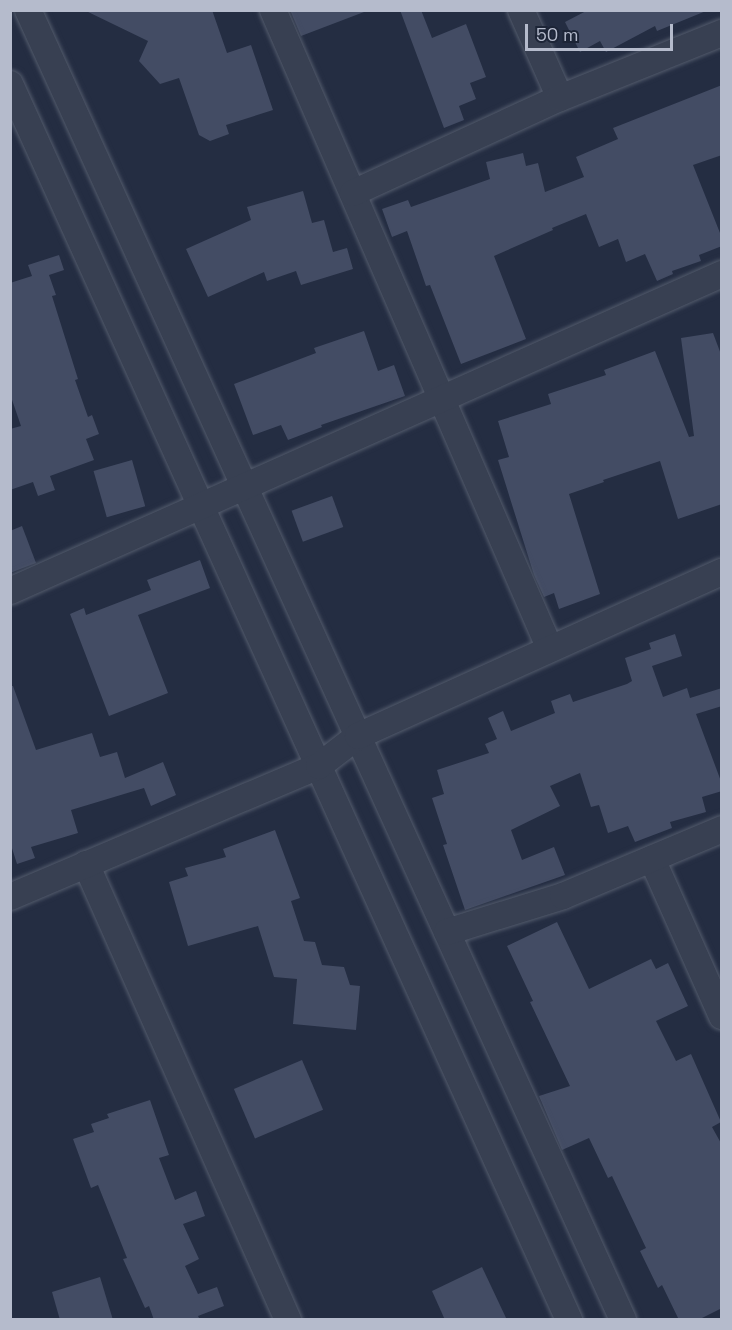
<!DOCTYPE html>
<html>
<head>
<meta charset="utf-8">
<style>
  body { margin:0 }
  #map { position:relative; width:732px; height:1330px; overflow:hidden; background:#242d42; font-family:"Space Grotesk",sans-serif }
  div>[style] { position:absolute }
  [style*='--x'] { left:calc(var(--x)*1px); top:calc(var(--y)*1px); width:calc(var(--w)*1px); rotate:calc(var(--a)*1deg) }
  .building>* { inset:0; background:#434c64; transform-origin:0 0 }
  .roads { filter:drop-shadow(0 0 2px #535b6c) drop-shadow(0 0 2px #535b6c) }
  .minor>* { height:26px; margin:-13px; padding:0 13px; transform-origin:13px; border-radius:13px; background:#384052 }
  span { translate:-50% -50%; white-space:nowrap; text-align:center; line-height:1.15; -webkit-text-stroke:4.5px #1d2537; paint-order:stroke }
  .frame { position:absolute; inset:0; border:12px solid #b5bbcc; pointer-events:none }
  .scale { position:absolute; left:525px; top:24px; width:148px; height:27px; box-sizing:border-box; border:3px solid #b5bbcc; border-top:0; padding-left:8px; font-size:18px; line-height:21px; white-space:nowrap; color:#b5bbcc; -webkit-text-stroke:4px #1d2537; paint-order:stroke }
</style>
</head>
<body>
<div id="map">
  <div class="building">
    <div style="clip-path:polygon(84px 10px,212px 10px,227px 53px,251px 45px,273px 110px,226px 125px,229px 134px,210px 141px,199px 135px,179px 78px,160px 84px,139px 61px,148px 41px)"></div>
    <div style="clip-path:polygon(290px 10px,364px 10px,364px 12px,301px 36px)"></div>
    <div style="clip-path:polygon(400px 10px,421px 10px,432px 38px,466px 24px,486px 77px,470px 83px,476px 99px,459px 106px,464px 120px,444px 128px)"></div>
    <div style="clip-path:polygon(588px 10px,705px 10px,706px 11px,657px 31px,655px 26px,606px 52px,600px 41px,580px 52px,565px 22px)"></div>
    <div style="clip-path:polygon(722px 85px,722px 155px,693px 165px,722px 238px,722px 246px,699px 255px,701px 261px,672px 271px,673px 274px,657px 281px,645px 254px,626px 262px,618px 239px,599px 247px,586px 214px,552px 228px,553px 230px,494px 256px,526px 339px,461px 364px,430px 285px,426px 286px,407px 231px,392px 237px,382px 209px,408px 200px,411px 207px,490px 179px,486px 162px,523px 153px,526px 166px,538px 163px,545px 192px,584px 177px,576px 157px,618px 139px,613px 128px)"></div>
    <div style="clip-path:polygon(303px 191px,312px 223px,324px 220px,333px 252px,347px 248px,353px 269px,301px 285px,296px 271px,267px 281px,264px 272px,208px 297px,186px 249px,251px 220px,247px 207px)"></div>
    <div style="clip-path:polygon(59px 255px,64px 270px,49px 275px,56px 295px,52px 296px,78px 379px,75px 380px,88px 417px,92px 415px,99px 434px,86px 439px,94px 460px,50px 476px,55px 490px,38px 496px,33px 482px,10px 490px,10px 429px,21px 426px,10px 394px,10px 283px,32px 276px,28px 265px)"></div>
    <div style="clip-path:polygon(364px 331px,378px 371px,394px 365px,405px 396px,321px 425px,322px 427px,288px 440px,281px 425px,253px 435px,234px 384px,316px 353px,314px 348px)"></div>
    <div style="clip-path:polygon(713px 333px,722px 357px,722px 504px,678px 519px,660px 461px,603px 480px,604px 482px,569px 494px,600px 594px,559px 609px,554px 593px,544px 597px,534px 575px,498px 460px,509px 457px,498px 421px,551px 404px,548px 394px,606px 375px,604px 370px,655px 351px,689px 437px,694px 436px,681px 338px)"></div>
    <div style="left:132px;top:460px;width:48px;height:40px;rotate:74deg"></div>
    <div style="left:332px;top:496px;width:33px;height:43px;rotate:70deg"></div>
    <div style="clip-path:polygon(22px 526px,36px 563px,10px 573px,10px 531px)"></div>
    <div style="clip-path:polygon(200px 560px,210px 588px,138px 615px,168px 693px,109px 716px,70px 614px,84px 608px,86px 615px,151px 590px,147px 580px)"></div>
    <div style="clip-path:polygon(675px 634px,682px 656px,652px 666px,663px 697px,687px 688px,690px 698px,722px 688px,722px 706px,696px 714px,722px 784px,722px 791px,702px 797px,706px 812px,670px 822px,672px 828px,635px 842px,628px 826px,608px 833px,599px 805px,591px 807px,580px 773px,550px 786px,560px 806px,511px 830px,522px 860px,554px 847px,565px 875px,465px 910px,443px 845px,447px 844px,432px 798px,444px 794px,437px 770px,489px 753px,485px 744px,497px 739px,488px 718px,503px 711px,511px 731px,555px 713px,551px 701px,570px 694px,573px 702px,627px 684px,632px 681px,625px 658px,651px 649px,649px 643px)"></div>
    <div style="clip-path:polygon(10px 686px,13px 686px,36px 750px,92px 733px,100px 757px,117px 752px,125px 778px,163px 762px,176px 795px,151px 806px,144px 788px,71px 810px,78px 833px,31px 847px,35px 858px,17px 864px,10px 842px)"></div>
    <div style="clip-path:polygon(275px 830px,300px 898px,291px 901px,304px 941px,315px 942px,322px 965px,344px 967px,350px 985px,360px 986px,356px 1030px,293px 1024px,297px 979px,274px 977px,258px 926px,188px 946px,169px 882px,188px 876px,185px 868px,226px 857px,223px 849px)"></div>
    <div style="clip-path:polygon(557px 922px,589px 989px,651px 959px,656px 969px,668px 963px,688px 1006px,656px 1021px,676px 1061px,691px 1054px,721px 1122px,712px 1127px,722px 1145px,722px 1308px,698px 1320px,679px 1320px,662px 1285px,658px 1288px,640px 1251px,646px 1248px,612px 1176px,608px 1178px,589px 1138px,562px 1150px,539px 1096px,570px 1086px,530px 1002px,533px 1001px,507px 946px)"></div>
    <div style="left:302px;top:1060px;width:54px;height:74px;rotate:67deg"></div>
    <div style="clip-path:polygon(150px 1100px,169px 1155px,159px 1158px,175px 1200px,196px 1191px,205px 1216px,183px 1224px,199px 1259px,185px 1266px,198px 1294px,217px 1287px,224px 1306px,198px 1316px,200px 1320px,154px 1320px,149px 1306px,145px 1308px,123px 1259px,127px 1258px,98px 1185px,91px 1188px,73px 1139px,94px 1132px,91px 1124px,109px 1118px,107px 1114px)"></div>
    <div style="clip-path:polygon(482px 1267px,507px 1320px,445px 1320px,432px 1291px)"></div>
    <div style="clip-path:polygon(100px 1277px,113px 1320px,60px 1320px,52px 1292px)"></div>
  </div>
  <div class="roads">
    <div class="minor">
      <div style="--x:28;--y:10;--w:1439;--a:65.57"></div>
      <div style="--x:273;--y:10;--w:696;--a:66.56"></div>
      <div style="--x:521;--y:10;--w:96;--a:66.1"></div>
      <div style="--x:10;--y:84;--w:1357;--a:65.66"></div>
      <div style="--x:353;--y:193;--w:228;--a:-24.7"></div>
      <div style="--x:560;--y:98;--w:175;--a:-21.9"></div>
      <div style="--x:10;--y:591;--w:779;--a:-24"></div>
      <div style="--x:652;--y:859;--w:172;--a:66"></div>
      <div style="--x:86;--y:864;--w:499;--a:66.1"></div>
      <div style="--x:10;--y:897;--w:336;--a:-23"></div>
      <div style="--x:319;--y:766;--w:49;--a:-37.6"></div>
      <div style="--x:358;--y:736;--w:399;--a:-24.3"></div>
      <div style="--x:447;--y:932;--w:121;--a:-17.2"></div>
      <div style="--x:563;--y:896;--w:173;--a:-22.8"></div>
    </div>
  </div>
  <div class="frame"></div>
  <div class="scale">50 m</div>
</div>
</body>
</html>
